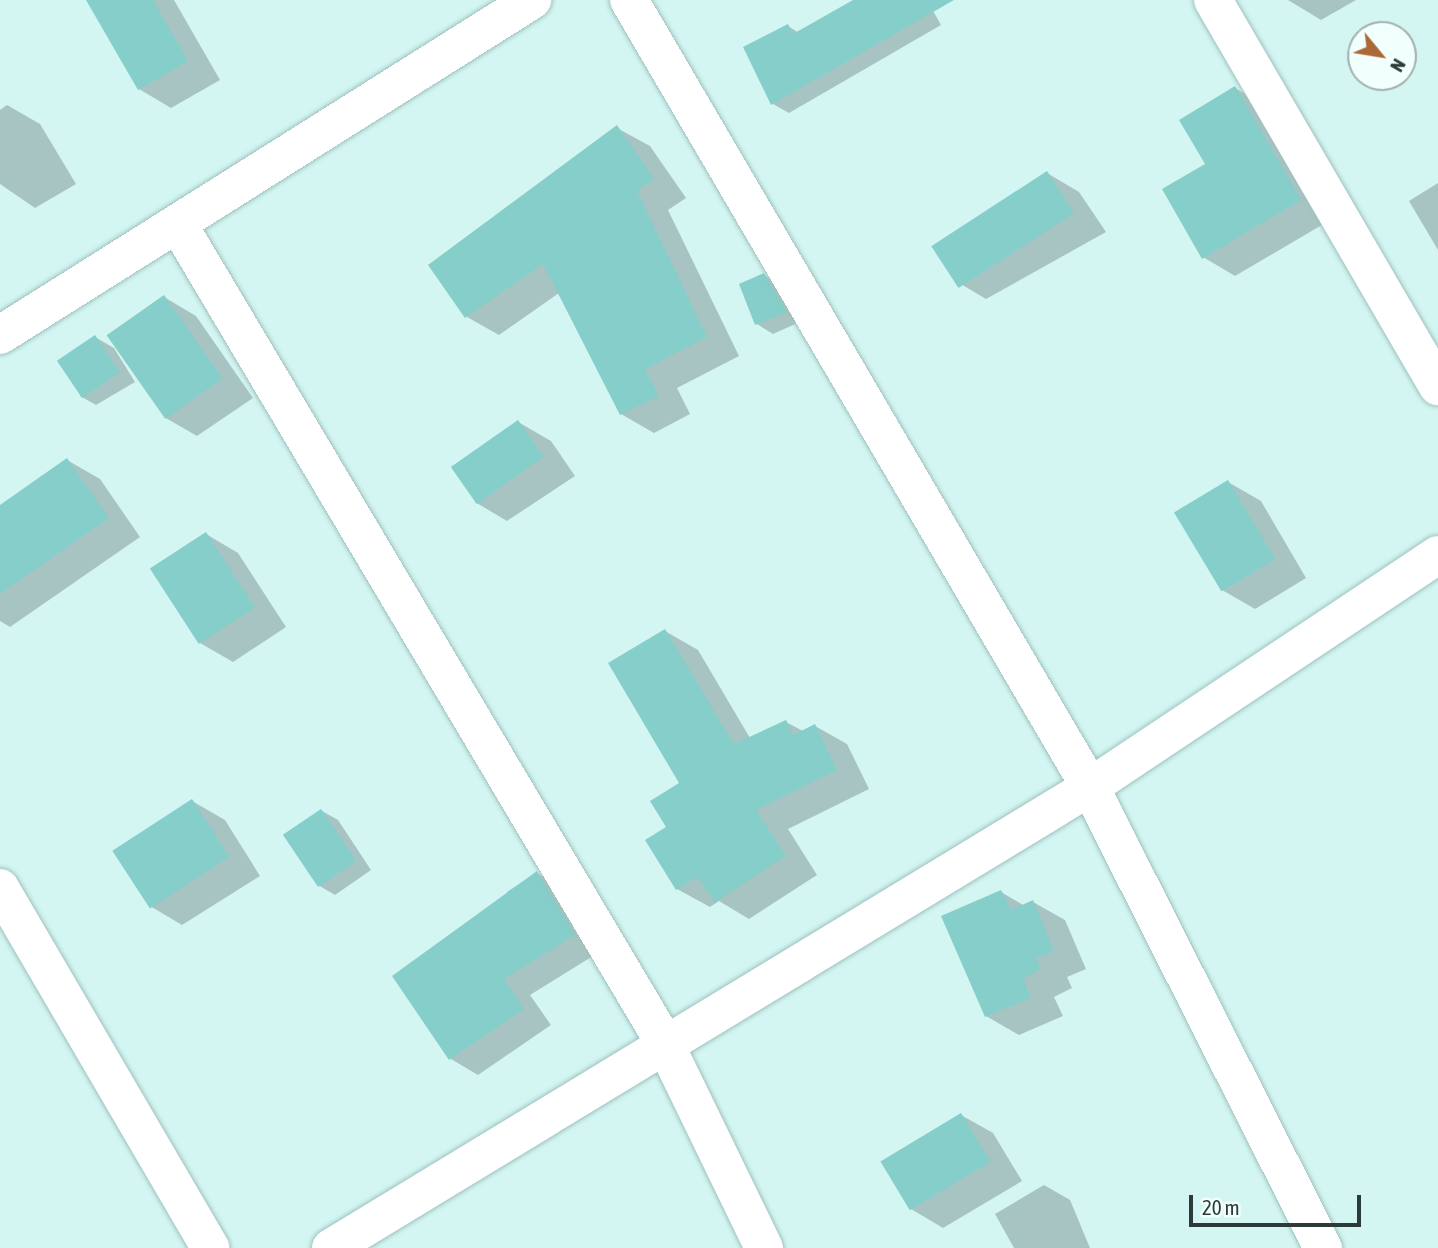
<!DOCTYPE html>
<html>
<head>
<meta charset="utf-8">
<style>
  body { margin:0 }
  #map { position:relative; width:1438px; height:1248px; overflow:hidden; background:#d3f6f3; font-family:"Asap Condensed",sans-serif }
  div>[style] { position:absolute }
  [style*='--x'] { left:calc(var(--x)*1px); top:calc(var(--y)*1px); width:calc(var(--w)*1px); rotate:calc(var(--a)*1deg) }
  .shadow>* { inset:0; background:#0003 }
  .building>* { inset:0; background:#85cec9; transform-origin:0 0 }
  .roads { filter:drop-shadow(0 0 2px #9fc1be) drop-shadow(0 0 2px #9fc1be) }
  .minor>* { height:38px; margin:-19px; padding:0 19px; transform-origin:19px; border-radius:19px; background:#fff }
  span { translate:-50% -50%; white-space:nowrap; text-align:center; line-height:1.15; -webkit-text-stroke:7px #f1fffd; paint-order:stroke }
  .north { position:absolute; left:1347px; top:21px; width:70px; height:70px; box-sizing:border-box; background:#f1fffd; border:2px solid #a2b0ae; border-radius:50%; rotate:120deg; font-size:19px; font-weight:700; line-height:28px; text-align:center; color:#2c3a38 }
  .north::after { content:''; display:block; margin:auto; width:24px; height:32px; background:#ab6a35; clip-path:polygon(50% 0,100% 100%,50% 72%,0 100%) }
  .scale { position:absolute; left:1189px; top:1195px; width:172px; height:32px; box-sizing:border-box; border:4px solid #2c3a38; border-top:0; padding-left:9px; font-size:21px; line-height:24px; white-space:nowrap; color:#2c3a38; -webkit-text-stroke:5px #f1fffd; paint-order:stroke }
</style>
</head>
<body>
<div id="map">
  <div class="shadow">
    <div style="clip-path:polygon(88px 0,174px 0,220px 80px,171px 108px,139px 89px)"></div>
    <div style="clip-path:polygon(856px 0,927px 0,941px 25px,789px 113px,773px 104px,745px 48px,788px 26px,799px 33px)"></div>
    <div style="clip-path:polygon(1288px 0,1356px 0,1321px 20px)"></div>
    <div style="clip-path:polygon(1235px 88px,1268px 107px,1332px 219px,1235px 276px,1203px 257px,1207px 164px)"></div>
    <div style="clip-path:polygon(7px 105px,40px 124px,76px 184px,35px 208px,0 184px,0 110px)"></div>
    <div style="clip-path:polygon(617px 128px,650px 146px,686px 198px,668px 210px,739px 356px,677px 388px,690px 414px,654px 433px,621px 414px,559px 293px,499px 335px,467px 317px)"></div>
    <div style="clip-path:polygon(1047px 173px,1079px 192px,1106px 232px,986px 299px,954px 280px)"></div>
    <div style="clip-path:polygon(1438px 183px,1438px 250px,1409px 201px)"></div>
    <div style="clip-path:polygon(764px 275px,780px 285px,802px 321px,773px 334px,757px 324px)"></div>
    <div style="clip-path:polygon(164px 297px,196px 316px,253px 398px,197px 436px,164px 417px)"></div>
    <div style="clip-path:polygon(95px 337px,114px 348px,135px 382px,96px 405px,80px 396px)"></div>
    <div style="clip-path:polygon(518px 422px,551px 441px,575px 476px,507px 521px,475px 502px)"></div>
    <div style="clip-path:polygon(67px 460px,100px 479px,140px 537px,10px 627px,0 621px,0 507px)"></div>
    <div style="clip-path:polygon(1228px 482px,1261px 501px,1306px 578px,1255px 609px,1222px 590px)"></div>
    <div style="clip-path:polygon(206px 534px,238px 553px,286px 627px,233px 662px,200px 643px,153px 568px)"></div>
    <div style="clip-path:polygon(665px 631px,698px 650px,750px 738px,786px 722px,803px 731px,815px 726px,847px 744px,869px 789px,788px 829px,817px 875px,749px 919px,719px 901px,710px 907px,677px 889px,669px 827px,682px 783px)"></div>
    <div style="clip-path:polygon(192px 801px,225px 820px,260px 876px,182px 925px,150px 906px,115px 851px)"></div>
    <div style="clip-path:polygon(322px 811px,338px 820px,371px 870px,335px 895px,318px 885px)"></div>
    <div style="clip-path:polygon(537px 873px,564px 889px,601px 951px,530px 995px,551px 1025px,478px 1075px,451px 1059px,510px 897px,507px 892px)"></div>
    <div style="clip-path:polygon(1001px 892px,1025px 906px,1033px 902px,1065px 920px,1086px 969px,1067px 977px,1072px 988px,1054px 997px,1063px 1016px,1019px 1035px,986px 1016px)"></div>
    <div style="clip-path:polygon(961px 1115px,993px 1133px,1022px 1181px,943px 1228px,911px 1209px)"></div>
    <div style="clip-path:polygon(1044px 1185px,1070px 1200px,1090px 1248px,1014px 1248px,995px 1214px)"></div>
  </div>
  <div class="building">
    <div style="clip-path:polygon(86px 0,153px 0,188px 61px,138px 90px)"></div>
    <div style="clip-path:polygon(853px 0,954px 0,771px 105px,743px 47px,788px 24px,793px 34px)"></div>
    <div style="clip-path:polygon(1235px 86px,1301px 200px,1202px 259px,1162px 189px,1205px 164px,1179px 120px)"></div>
    <div style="clip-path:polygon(617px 125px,654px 179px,637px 191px,707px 337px,645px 369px,659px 396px,620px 415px,543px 264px,465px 318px,428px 265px)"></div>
    <div style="left:1047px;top:171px;width:50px;height:138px;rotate:57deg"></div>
    <div style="clip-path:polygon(764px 273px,787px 312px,755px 325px,739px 284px)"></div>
    <div style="left:164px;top:295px;width:102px;height:70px;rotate:55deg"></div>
    <div style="left:95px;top:335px;width:45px;height:46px;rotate:56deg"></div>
    <div style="left:518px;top:420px;width:45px;height:82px;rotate:55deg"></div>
    <div style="clip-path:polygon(67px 458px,109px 518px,0 594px,0 505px)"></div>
    <div style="left:1228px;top:480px;width:92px;height:63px;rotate:59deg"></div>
    <div style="left:206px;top:532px;width:90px;height:67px;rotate:57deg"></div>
    <div style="clip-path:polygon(665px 629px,734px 744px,786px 720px,793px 735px,815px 724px,837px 770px,756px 810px,786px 856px,715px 902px,697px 877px,676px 890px,645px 840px,666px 827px,650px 801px,679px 783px,608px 663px)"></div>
    <div style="left:192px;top:799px;width:69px;height:95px;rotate:57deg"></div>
    <div style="left:321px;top:809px;width:63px;height:46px;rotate:56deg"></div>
    <div style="clip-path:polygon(537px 871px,575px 935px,504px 979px,524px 1009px,449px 1060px,392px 976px)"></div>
    <div style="clip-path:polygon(1001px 890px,1011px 910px,1033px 900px,1054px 951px,1036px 958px,1041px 969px,1023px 979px,1031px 998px,985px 1017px,941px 916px)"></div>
    <div style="left:961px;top:1113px;width:57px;height:94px;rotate:59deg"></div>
  </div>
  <div class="roads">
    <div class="minor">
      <div style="--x:629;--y:0;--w:912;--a:59.64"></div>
      <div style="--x:1090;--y:787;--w:517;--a:63.19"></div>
      <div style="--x:1213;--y:0;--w:447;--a:59.8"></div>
      <div style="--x:179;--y:226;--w:949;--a:59.27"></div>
      <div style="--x:664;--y:1042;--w:229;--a:64.1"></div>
      <div style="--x:0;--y:335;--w:629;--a:-32.2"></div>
      <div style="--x:0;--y:888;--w:417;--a:59.7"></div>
      <div style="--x:331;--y:1248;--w:888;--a:-31.27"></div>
      <div style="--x:1090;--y:787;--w:418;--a:-33.7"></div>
    </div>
  </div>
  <div class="north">N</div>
  <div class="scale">20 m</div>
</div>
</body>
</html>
